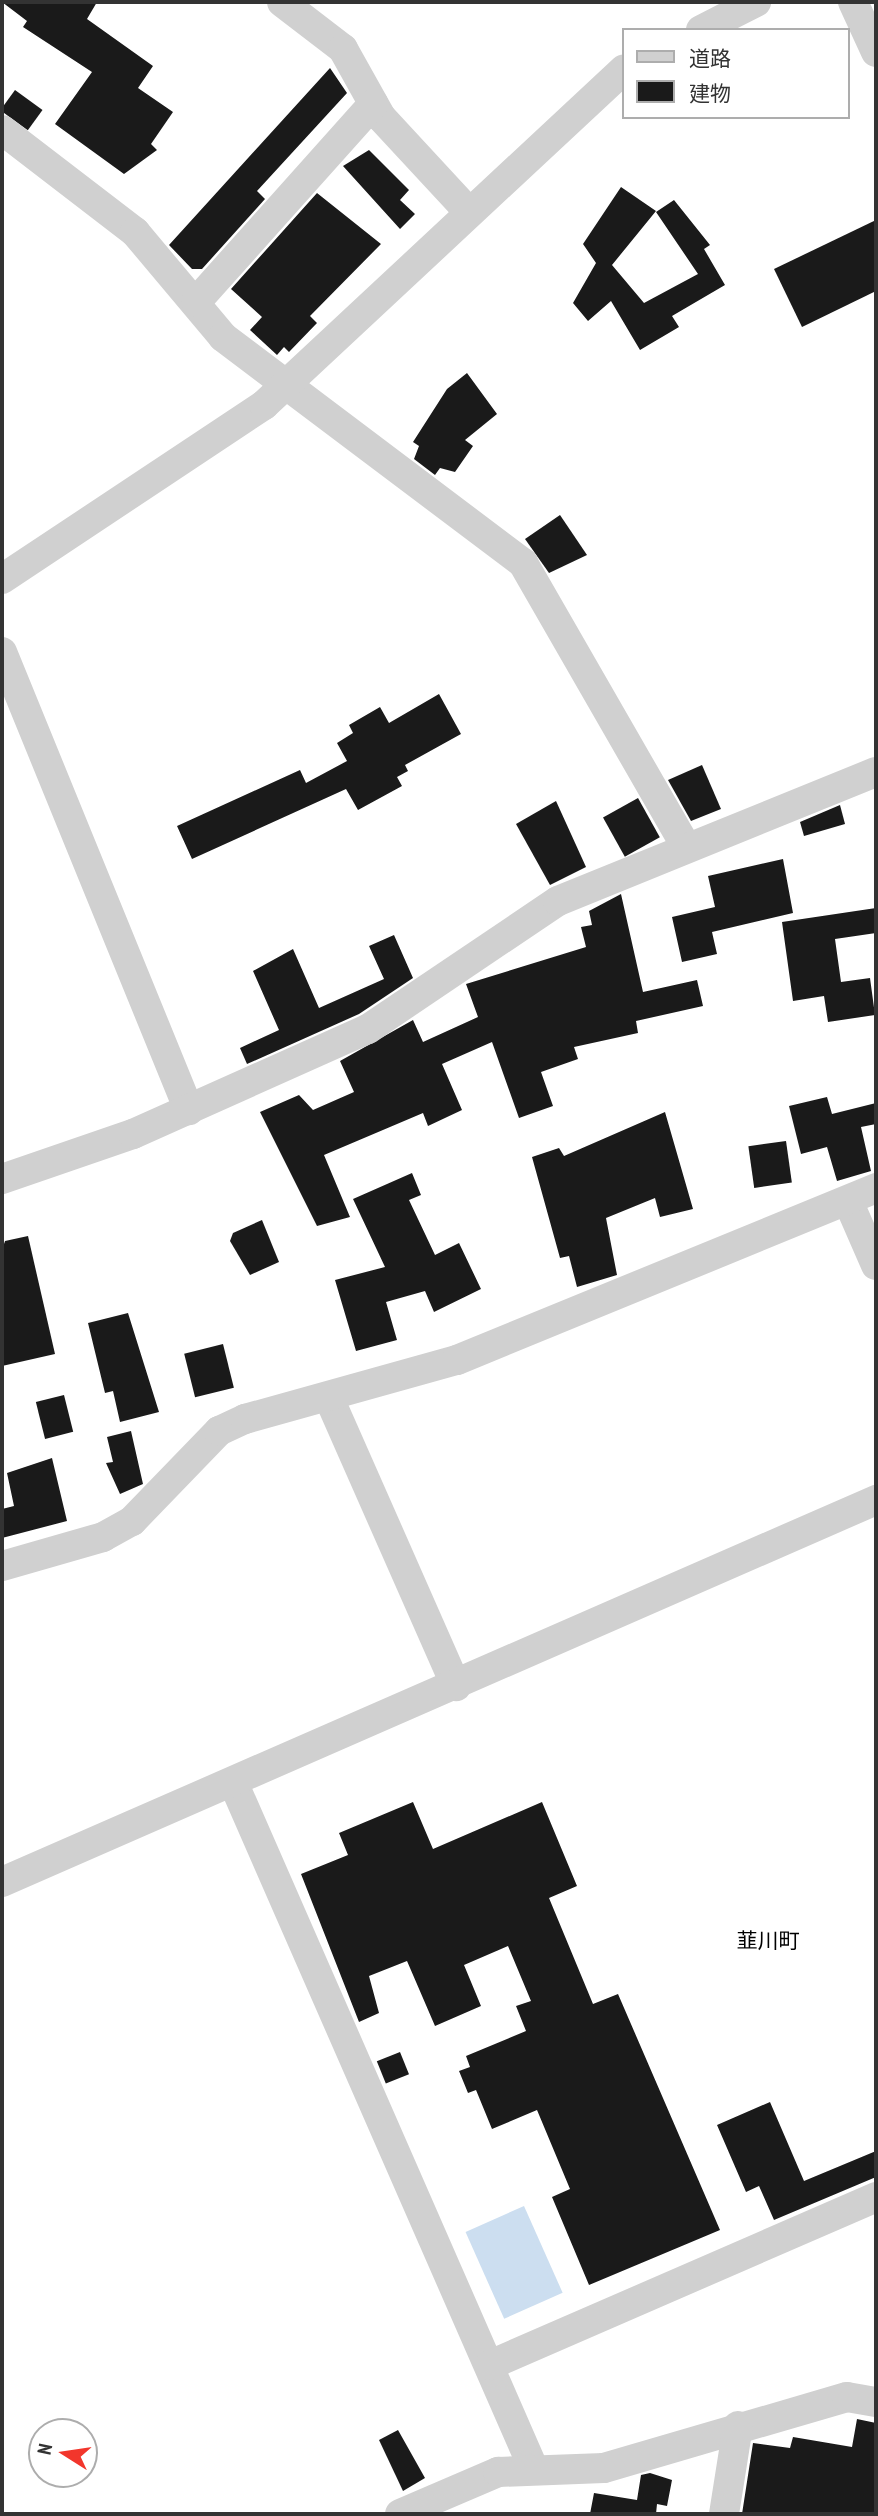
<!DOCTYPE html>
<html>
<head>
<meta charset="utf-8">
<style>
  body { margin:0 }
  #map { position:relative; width:878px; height:2516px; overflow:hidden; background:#fff; font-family:"PT Sans Narrow","Noto Sans JP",sans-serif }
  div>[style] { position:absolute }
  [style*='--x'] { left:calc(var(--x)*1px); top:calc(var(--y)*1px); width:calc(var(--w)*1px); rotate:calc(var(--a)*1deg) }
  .water>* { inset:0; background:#ccdef0; transform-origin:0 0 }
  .building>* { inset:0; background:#1a1a1a; transform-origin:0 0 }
  .minor>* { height:30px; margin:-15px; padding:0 15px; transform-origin:15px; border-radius:15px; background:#d0d0d0 }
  span { translate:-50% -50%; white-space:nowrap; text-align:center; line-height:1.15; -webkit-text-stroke:7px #fff; paint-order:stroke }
  .quarter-label { font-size:21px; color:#000 }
  .frame { position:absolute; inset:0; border:4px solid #333; pointer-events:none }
  .legend { position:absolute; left:622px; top:28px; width:228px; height:91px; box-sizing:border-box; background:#fff; border:2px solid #adadad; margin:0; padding:9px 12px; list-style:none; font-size:21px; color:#333 }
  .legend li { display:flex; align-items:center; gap:14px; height:35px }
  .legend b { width:35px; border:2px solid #adadad }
  .north { position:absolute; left:28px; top:2418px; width:70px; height:70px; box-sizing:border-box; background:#fff; border:2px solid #adadad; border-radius:50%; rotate:282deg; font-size:19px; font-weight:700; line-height:28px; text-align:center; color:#333 }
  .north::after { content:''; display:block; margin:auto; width:24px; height:32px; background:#f2362c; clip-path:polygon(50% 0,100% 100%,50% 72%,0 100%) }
</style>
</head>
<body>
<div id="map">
  <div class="water">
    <div style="left:524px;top:2206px;width:95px;height:64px;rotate:66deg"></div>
  </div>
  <div class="building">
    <div style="clip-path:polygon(2px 2px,97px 2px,87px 19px,153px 66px,138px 88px,173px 112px,151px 144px,157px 150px,124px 174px,55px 124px,92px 72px,23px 27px,27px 21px)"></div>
    <div style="clip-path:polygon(330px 68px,347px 93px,257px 191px,265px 199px,202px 269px,192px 269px,169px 245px)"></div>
    <div style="left:15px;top:90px;width:34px;height:25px;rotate:36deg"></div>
    <div style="clip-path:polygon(369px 150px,409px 190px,400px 200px,415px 214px,400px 229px,343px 166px)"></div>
    <div style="clip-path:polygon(621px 187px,656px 211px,612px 265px,644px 303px,698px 274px,656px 212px,674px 200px,710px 245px,704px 249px,725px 285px,672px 316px,679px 327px,640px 350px,611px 301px,588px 321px,573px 303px,596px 263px,583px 244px)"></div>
    <div style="clip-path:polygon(317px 193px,381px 244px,310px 316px,317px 323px,289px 352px,284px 347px,277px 355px,250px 330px,262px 317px,231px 289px)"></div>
    <div style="clip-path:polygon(876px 220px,876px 291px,802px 327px,774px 269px)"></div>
    <div style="clip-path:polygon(467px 373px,497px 414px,465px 440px,473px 446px,455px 472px,440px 468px,435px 475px,414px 459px,419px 446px,413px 442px,447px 389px)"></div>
    <div style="clip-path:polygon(560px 515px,587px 555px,549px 573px,525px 539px)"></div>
    <div style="clip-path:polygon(439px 694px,461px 734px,405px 765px,408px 771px,397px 777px,402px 786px,358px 810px,346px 789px,192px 859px,177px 826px,300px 770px,306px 783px,347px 761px,337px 743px,353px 733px,349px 725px,380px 707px,389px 723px)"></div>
    <div style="clip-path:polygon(702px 765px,721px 809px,691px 821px,668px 780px)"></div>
    <div style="left:638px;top:798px;width:45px;height:40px;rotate:61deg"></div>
    <div style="clip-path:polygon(556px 801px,586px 867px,550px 885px,516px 824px)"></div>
    <div style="clip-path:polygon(840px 805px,845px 824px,804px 836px,800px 822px)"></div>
    <div style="clip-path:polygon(783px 859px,793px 913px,712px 932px,717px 954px,682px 962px,672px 917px,715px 907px,708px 876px)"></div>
    <div style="clip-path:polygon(621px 894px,643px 992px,697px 980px,703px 1006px,636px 1021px,638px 1033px,574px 1047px,578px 1059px,541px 1072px,553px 1106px,519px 1118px,492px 1042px,442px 1064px,462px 1110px,428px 1126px,423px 1113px,324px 1155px,350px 1217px,317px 1226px,260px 1112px,299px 1095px,313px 1110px,354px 1092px,340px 1061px,413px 1020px,423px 1042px,478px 1017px,466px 984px,586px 947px,581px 927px,592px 925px,589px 911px)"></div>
    <div style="clip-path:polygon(876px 908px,876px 933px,835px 939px,841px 982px,870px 978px,875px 1015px,828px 1022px,824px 996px,793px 1001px,782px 922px)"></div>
    <div style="clip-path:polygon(394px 935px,413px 978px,359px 1014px,247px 1064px,240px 1048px,279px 1030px,253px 971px,293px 949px,319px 1008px,384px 979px,369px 946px)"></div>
    <div style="clip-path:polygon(827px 1097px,832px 1114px,876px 1103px,876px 1124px,861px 1127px,871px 1171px,837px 1181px,827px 1147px,801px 1154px,789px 1106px)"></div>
    <div style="clip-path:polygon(665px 1112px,693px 1209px,660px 1217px,655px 1198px,606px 1218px,617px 1275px,577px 1287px,569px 1256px,560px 1258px,532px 1157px,559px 1148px,564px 1156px)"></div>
    <div style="left:786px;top:1141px;width:42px;height:38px;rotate:82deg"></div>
    <div style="clip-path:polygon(412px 1173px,421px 1195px,409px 1200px,435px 1255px,459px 1243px,481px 1289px,434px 1312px,425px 1291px,386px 1302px,397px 1340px,356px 1351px,335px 1280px,385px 1267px,353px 1199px)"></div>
    <div style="clip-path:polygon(262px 1220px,279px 1262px,250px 1275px,230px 1241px,233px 1233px)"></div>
    <div style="clip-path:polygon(28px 1236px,55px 1354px,2px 1366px,2px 1250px,5px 1241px)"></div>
    <div style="clip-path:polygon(128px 1313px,159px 1412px,120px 1422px,113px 1391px,105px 1393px,88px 1323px)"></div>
    <div style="left:223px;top:1344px;width:45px;height:40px;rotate:76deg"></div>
    <div style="left:64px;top:1395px;width:38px;height:29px;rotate:76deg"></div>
    <div style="clip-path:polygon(131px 1431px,143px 1484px,120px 1494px,106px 1463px,113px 1462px,107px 1437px)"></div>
    <div style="clip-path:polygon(52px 1458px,67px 1521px,2px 1538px,2px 1509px,14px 1506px,7px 1473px)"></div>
    <div style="clip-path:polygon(413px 1802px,433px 1849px,542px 1802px,577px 1886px,549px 1898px,593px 2004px,618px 1994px,720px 2230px,589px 2285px,552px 2197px,570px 2189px,537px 2110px,492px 2129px,476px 2090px,468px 2093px,459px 2071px,470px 2067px,466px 2056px,526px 2031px,516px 2006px,531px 2001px,508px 1946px,464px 1965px,481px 2006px,435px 2026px,407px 1961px,369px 1976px,379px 2013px,359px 2022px,301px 1874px,348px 1855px,339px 1833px)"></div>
    <div style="left:400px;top:2052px;width:24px;height:25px;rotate:68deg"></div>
    <div style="clip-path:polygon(770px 2102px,804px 2181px,876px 2151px,876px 2177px,774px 2220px,759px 2186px,746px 2192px,717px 2125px)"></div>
    <div style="clip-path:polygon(857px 2419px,876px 2423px,876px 2514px,742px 2514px,753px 2443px,790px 2448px,793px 2437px,852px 2447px)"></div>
    <div style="clip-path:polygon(398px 2430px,425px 2478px,403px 2491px,379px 2440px)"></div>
    <div style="clip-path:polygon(650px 2473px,672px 2480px,667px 2506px,657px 2504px,656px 2514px,590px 2514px,594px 2493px,637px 2500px,641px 2475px)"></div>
  </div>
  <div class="minor">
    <div style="--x:282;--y:2;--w:77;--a:37.6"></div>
    <div style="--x:343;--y:49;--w:78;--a:60.8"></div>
    <div style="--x:381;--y:117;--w:129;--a:47.2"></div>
    <div style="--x:853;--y:2;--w:55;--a:65.3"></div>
    <div style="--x:701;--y:30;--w:62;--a:-27"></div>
    <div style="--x:2;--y:130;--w:168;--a:37.5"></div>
    <div style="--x:135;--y:232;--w:137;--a:50"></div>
    <div style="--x:223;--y:337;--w:376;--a:37"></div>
    <div style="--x:523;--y:563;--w:327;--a:60.1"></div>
    <div style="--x:196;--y:302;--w:266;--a:-48.2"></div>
    <div style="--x:2;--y:579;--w:315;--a:-33.6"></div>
    <div style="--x:264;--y:405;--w:492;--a:-43"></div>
    <div style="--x:2;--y:652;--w:495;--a:67.8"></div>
    <div style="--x:2;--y:1179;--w:139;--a:-19"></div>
    <div style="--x:133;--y:1134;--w:257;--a:-24.1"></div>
    <div style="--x:368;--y:1029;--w:229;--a:-34"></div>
    <div style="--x:558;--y:901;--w:343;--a:-22.1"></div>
    <div style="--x:848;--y:1201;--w:70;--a:66.4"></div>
    <div style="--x:329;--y:1398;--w:315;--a:66.2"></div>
    <div style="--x:2;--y:1566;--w:105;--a:-16"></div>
    <div style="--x:103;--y:1537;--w:33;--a:-29"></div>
    <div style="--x:132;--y:1521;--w:125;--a:-46"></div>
    <div style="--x:219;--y:1431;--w:29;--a:-25"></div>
    <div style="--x:245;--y:1419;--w:220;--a:-15.6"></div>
    <div style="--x:457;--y:1360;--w:453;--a:-22.3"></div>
    <div style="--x:233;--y:1782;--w:746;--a:66.36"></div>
    <div style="--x:2;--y:1882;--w:954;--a:-23.61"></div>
    <div style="--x:490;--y:2365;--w:421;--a:-23.5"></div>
    <div style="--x:400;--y:2514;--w:107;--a:-23.2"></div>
    <div style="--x:498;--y:2472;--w:106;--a:-2.2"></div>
    <div style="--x:604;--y:2468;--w:253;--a:-16.3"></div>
    <div style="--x:847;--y:2397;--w:29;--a:10"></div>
    <div style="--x:724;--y:2514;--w:89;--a:-81"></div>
  </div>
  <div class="quarter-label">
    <span style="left:768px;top:1941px">韮川町</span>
  </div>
  <div class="frame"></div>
  <ul class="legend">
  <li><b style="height:9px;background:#d0d0d0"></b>道路</li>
  <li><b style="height:19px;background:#1a1a1a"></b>建物</li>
  </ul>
  <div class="north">N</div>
</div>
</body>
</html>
